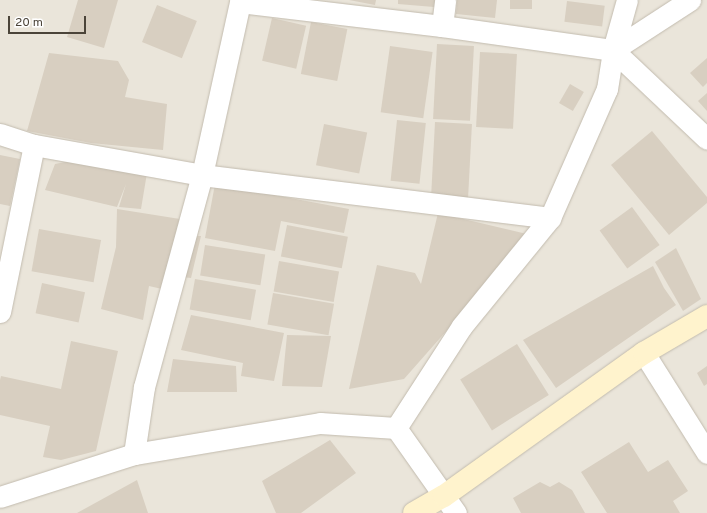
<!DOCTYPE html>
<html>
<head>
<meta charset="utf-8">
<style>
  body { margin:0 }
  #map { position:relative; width:707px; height:513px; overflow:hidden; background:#f6f3ec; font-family:Overpass,sans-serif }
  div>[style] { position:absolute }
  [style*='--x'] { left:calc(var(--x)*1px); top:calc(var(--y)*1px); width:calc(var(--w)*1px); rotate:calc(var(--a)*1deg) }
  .residential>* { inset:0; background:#eae5da; transform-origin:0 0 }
  .building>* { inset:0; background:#d8cfc1; transform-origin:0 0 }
  .roads { filter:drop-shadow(0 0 1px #c2bbae) drop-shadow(0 0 1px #c2bbae) }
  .street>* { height:21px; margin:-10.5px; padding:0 10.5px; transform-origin:10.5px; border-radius:10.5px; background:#fff }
  .secondary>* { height:22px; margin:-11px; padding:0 11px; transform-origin:11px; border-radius:11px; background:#fff3cd }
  span { translate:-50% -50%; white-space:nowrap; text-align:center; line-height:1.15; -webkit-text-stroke:3px #fff; paint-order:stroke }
  .scale { position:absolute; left:8px; top:16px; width:78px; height:18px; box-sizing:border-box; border:2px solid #4b4439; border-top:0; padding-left:5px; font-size:12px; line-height:14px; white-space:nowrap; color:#4b4439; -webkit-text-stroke:3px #fff; paint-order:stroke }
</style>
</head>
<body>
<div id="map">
  <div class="residential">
    <div style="left:0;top:0;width:707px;height:513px"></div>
  </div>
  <div class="building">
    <div style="clip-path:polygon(78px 0,118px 0,104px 48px,67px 37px)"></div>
    <div style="clip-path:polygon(349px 0,376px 0,375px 5px)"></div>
    <div style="clip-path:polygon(398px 0,435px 0,434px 7px,398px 4px)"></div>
    <div style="clip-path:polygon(457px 0,497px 0,495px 18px,456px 14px)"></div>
    <div style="left:510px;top:0;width:22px;height:9px"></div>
    <div style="left:567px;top:1px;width:38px;height:21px;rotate:7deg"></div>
    <div style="left:157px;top:5px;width:43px;height:40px;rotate:22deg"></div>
    <div style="left:272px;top:18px;width:35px;height:44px;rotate:13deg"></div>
    <div style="left:311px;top:22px;width:37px;height:53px;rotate:11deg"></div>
    <div style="left:437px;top:44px;width:37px;height:75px;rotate:3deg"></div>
    <div style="left:390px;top:46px;width:43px;height:67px;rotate:8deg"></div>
    <div style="left:480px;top:52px;width:37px;height:75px;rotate:3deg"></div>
    <div style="clip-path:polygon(49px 53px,118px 61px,129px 80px,125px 97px,167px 104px,163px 150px,91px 143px,27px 131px)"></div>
    <div style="clip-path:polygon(707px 58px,707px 83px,703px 87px,690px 73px)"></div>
    <div style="left:570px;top:84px;width:16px;height:22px;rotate:30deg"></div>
    <div style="clip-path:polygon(707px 93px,707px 111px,698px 101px)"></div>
    <div style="left:397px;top:120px;width:29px;height:61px;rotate:6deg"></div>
    <div style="left:435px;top:122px;width:37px;height:75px;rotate:3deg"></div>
    <div style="left:324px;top:124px;width:44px;height:42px;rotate:11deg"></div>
    <div style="clip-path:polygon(652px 131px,707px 197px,707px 203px,669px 235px,611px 165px)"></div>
    <div style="clip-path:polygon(0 155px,20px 159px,10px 206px,0 204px)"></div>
    <div style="clip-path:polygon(96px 156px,130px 173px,147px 173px,141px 209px,119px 207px,126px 184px,117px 207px,45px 190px,55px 164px)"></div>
    <div style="clip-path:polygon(215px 184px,349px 209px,344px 233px,281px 221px,275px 251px,205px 238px)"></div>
    <div style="left:632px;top:207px;width:47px;height:40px;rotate:54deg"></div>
    <div style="clip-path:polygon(117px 209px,180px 219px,162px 289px,149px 286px,143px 320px,101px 309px,116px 247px)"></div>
    <div style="clip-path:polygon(438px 213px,531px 235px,404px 379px,349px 389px,377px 265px,415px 273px,421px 284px)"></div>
    <div style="left:287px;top:225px;width:62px;height:32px;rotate:11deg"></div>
    <div style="left:39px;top:229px;width:63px;height:43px;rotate:10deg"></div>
    <div style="clip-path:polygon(190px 236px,201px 236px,191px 278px,182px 277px)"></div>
    <div style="left:205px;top:245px;width:61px;height:31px;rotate:9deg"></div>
    <div style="clip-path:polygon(676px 248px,701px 299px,683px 311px,655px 262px)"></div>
    <div style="left:279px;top:261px;width:61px;height:31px;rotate:10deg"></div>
    <div style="clip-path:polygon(653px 266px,664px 288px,676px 305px,556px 388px,523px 340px)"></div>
    <div style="left:195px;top:279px;width:62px;height:31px;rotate:10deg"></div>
    <div style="left:42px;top:283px;width:44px;height:31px;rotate:12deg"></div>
    <div style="left:273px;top:293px;width:62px;height:32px;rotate:10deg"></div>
    <div style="clip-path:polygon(191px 315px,284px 333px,274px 381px,241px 376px,243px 363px,181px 350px)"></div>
    <div style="clip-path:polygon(287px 335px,331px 336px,322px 387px,282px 386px)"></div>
    <div style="clip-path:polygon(71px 341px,118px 351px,96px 451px,61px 460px,43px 457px,50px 426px,0 415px,0 380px,1px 376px,61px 389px)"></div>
    <div style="left:517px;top:344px;width:60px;height:67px;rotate:58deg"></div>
    <div style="clip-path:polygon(173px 359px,236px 366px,237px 392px,167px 392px)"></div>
    <div style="clip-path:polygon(707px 366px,707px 384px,704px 386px,697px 373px)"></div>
    <div style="clip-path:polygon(330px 440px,356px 473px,301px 513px,276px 513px,262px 481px)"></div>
    <div style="clip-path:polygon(629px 442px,648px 472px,668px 460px,688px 491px,673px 501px,680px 513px,607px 513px,581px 472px)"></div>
    <div style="clip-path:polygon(137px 480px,148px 513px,77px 513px)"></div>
    <div style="clip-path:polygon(540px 482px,550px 487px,559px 482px,572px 490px,585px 513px,521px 513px,513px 498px)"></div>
  </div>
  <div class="roads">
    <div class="street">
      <div style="--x:442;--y:26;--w:26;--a:-83"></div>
      <div style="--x:613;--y:50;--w:52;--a:-74.4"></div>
      <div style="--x:0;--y:134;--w:36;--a:18"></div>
      <div style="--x:0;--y:312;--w:170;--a:-78.5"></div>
      <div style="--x:34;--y:145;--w:171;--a:10.1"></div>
      <div style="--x:202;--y:175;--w:177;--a:-77.6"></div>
      <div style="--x:240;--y:2;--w:203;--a:6.8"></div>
      <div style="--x:442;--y:26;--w:173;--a:8"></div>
      <div style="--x:613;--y:50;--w:129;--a:43.4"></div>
      <div style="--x:644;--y:353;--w:118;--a:57.8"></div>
      <div style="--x:396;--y:428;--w:76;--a:-176.2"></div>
      <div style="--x:320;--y:423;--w:189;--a:170.5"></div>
      <div style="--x:134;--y:454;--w:68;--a:-81.5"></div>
      <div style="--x:144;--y:387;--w:220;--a:-74.7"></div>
      <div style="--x:202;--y:175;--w:351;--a:7"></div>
      <div style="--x:0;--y:497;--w:141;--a:-17.8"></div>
      <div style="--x:456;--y:513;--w:104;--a:-125.2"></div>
      <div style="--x:396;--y:428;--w:121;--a:-57.1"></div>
      <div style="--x:462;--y:326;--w:139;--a:-50.8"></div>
      <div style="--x:550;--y:218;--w:141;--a:-66.2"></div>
      <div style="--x:607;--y:89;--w:39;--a:-81"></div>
      <div style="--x:613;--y:50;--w:92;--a:-33"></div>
    </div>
    <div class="secondary">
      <div style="--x:414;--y:513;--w:34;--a:-30"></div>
      <div style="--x:444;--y:496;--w:246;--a:-35.6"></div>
      <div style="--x:644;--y:353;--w:73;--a:-30.4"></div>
    </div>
  </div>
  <div class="scale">20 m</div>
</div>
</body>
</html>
